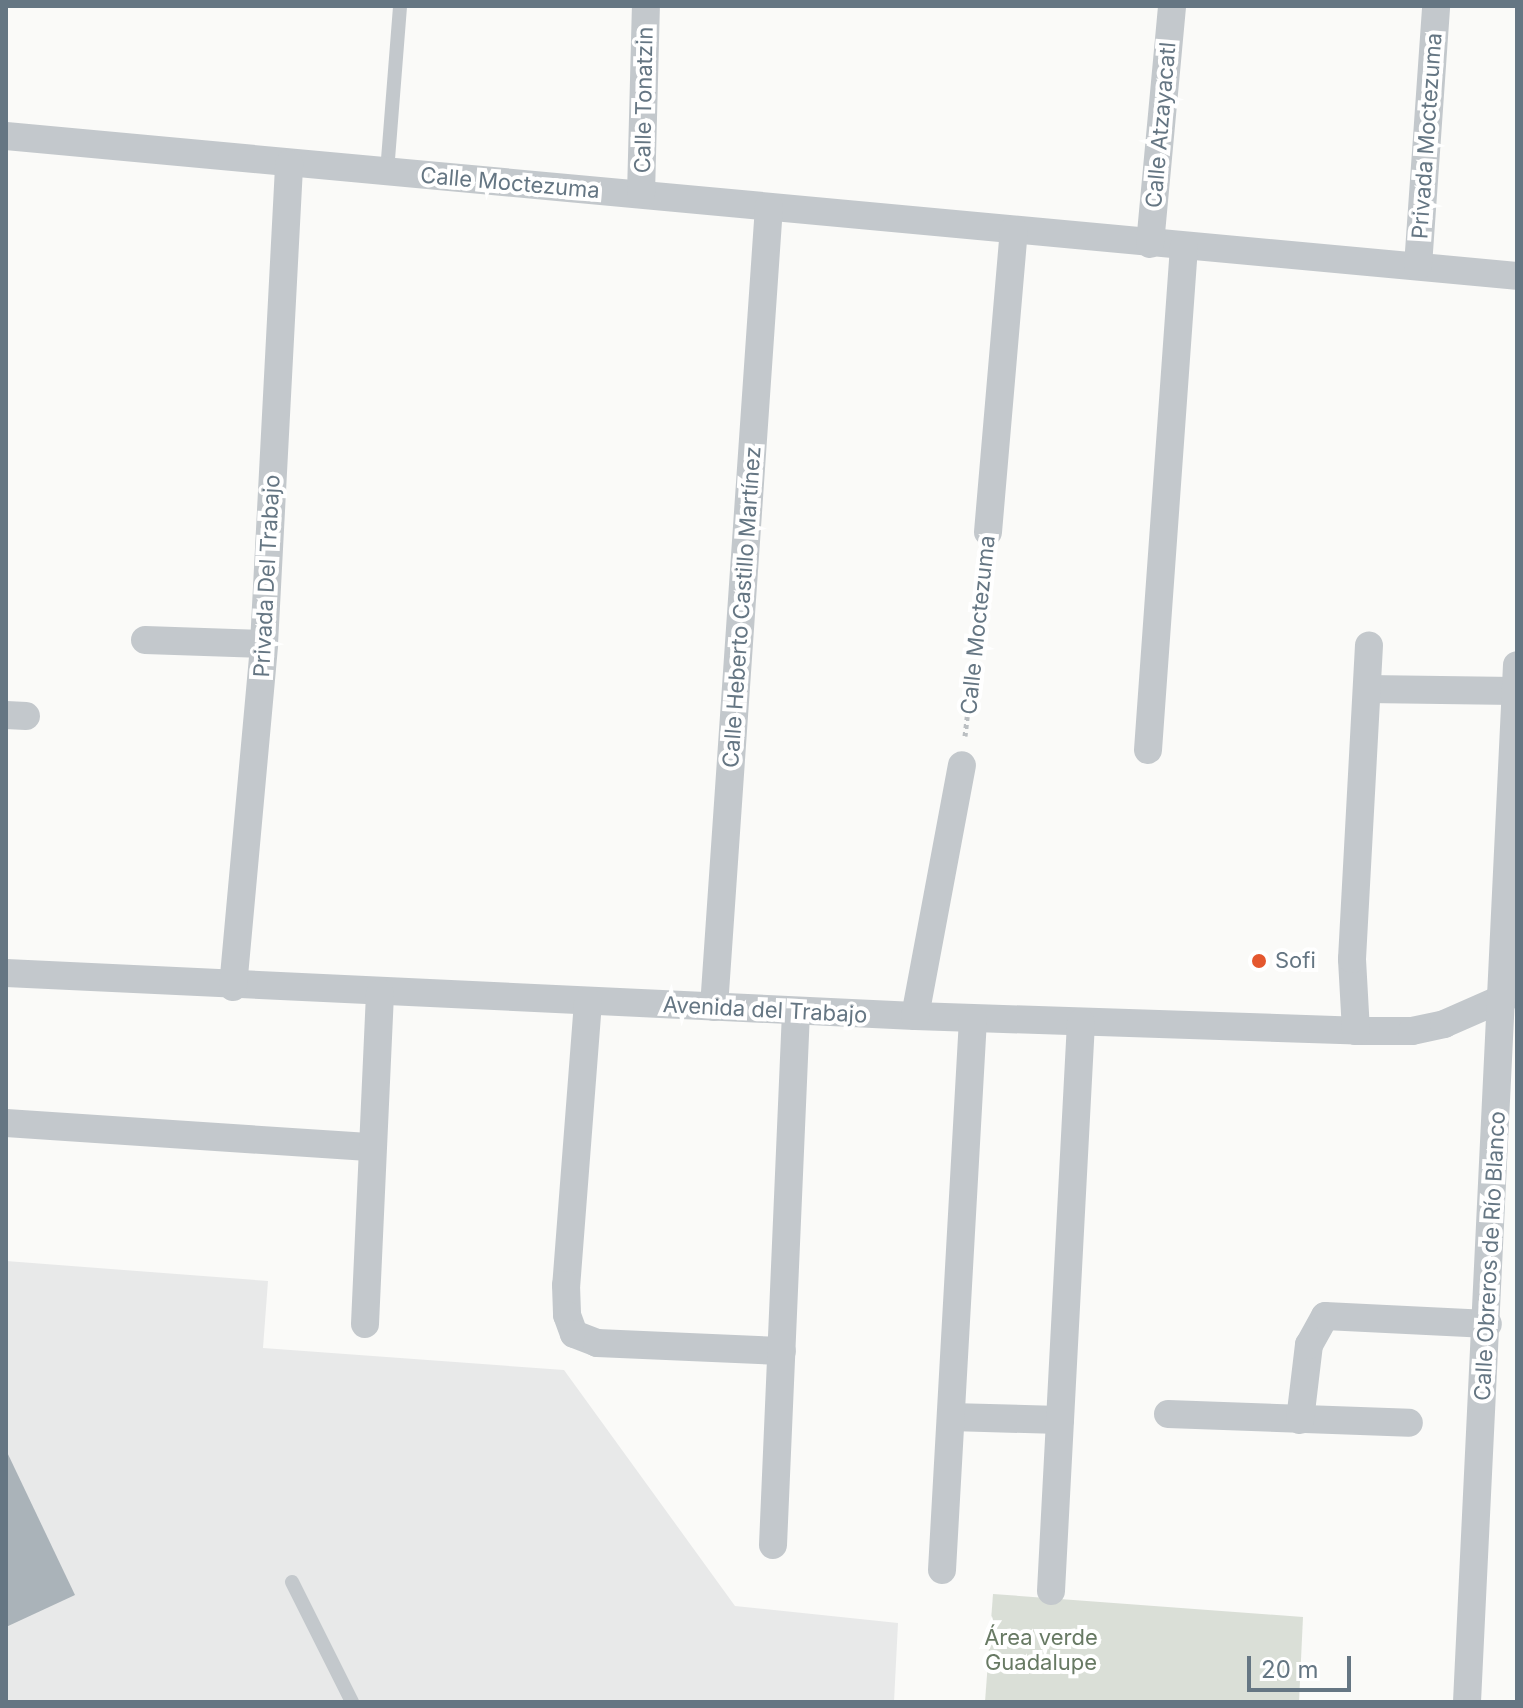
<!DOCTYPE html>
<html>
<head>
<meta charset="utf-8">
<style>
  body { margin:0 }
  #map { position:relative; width:1523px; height:1708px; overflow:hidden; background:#fafaf8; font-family:Inter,sans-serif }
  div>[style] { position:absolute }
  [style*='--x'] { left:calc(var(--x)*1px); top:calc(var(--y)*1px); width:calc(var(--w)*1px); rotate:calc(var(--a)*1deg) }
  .built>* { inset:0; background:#e8e9e9 }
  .green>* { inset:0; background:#dadfd7 }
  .building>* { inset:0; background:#aab3b9 }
  .path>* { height:5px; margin-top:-2.5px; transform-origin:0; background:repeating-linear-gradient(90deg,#bbbfc2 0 4px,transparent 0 8px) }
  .lane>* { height:14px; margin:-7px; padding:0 7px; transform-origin:7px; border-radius:7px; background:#c3c8cc }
  .street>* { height:28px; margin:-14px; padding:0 14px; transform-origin:14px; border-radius:14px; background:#c3c8cc }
  .dots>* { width:22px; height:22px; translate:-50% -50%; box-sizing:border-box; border:4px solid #fff; border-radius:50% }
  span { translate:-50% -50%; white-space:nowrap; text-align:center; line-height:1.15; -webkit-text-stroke:8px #fff; paint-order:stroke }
  .street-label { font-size:22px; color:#657683 }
  .poi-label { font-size:22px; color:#657683 }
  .left { translate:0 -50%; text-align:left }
  .park-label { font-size:22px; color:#687a64 }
  .frame { position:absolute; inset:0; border:8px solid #657683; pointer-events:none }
  .scale { position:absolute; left:1247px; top:1656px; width:104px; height:36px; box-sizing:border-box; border:4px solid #657683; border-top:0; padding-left:10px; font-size:24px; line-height:28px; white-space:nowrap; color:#657683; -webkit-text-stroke:6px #fff; paint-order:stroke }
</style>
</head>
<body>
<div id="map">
  <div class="built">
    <div style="clip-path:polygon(6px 1261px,268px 1281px,263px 1348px,564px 1370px,735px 1606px,898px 1623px,894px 1702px,6px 1702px)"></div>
  </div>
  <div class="green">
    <div style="clip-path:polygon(993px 1594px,1303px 1617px,1299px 1702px,985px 1702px)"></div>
  </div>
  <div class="building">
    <div style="clip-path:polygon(6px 1450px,75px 1595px,6px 1627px)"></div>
  </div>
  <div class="path">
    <div style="--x:965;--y:736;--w:177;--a:-83.5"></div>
  </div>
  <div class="lane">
    <div style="--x:387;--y:172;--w:167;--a:-85.5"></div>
    <div style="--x:292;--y:1582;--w:134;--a:63.4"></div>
  </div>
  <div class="street">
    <div style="--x:6;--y:136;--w:1517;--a:5.29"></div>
    <div style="--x:641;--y:194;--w:188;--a:-88.5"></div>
    <div style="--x:1150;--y:244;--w:239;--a:-84.7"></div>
    <div style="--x:1418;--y:266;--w:261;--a:-86"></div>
    <div style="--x:988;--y:532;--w:303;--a:-85.1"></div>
    <div style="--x:145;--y:640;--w:119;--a:1.9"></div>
    <div style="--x:1367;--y:689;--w:148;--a:0.8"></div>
    <div style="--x:6;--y:715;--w:20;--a:3"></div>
    <div style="--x:1148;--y:750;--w:504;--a:-85.91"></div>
    <div style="--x:6;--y:973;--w:910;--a:2.71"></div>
    <div style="--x:915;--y:1016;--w:441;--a:1.9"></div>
    <div style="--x:1356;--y:1031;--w:56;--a:0"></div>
    <div style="--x:1412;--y:1031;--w:33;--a:-12"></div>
    <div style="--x:1444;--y:1024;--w:80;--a:-23.7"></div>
    <div style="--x:233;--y:987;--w:344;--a:-84.8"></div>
    <div style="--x:264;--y:644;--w:481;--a:-87"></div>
    <div style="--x:588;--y:1002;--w:284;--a:94.4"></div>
    <div style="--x:566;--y:1285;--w:30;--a:88"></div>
    <div style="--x:567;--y:1315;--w:20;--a:70"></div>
    <div style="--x:574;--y:1334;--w:25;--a:21"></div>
    <div style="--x:597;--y:1343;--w:185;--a:2.5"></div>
    <div style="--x:714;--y:1007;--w:802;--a:-86.07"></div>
    <div style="--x:915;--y:1016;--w:255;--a:-79.4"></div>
    <div style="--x:1356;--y:1031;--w:72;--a:-93.2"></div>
    <div style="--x:1352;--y:959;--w:314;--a:-86.9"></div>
    <div style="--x:6;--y:1123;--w:367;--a:3.8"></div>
    <div style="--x:365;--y:1324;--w:331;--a:-87.4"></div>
    <div style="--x:1168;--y:1414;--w:241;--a:2.1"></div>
    <div style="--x:951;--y:1417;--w:109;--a:1.6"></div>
    <div style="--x:1300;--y:1420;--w:76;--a:-83.2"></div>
    <div style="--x:1309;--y:1345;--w:33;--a:-61"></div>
    <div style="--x:1325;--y:1316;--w:163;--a:2.8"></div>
    <div style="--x:773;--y:1545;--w:534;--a:-87.53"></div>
    <div style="--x:942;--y:1570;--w:552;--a:-86.78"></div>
    <div style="--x:1051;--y:1591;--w:569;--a:-86.98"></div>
    <div style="--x:1467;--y:1702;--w:1038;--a:-87.24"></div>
  </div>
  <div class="dots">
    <div style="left:1259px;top:961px;background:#e4572e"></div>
  </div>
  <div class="street-label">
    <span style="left:644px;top:100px;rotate:-89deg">Calle Tonatzin</span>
    <span style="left:1161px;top:125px;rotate:-85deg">Calle Atzayacatl</span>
    <span style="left:1427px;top:136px;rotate:-86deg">Privada Moctezuma</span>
    <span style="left:510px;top:183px;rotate:5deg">Calle Moctezuma</span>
    <span style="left:267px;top:576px;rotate:-87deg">Privada Del Trabajo</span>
    <span style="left:742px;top:607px;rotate:-86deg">Calle Heberto Castillo Martínez</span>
    <span style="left:978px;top:625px;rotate:-84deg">Calle Moctezuma</span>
    <span style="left:765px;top:1010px;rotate:3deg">Avenida del Trabajo</span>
    <span style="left:1490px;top:1256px;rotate:-87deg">Calle Obreros de Río Blanco</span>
  </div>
  <div class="poi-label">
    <span class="left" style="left:1275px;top:961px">Sofi</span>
  </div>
  <div class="park-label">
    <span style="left:1041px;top:1650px">Área verde<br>Guadalupe</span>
  </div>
  <div class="frame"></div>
  <div class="scale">20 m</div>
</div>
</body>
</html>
